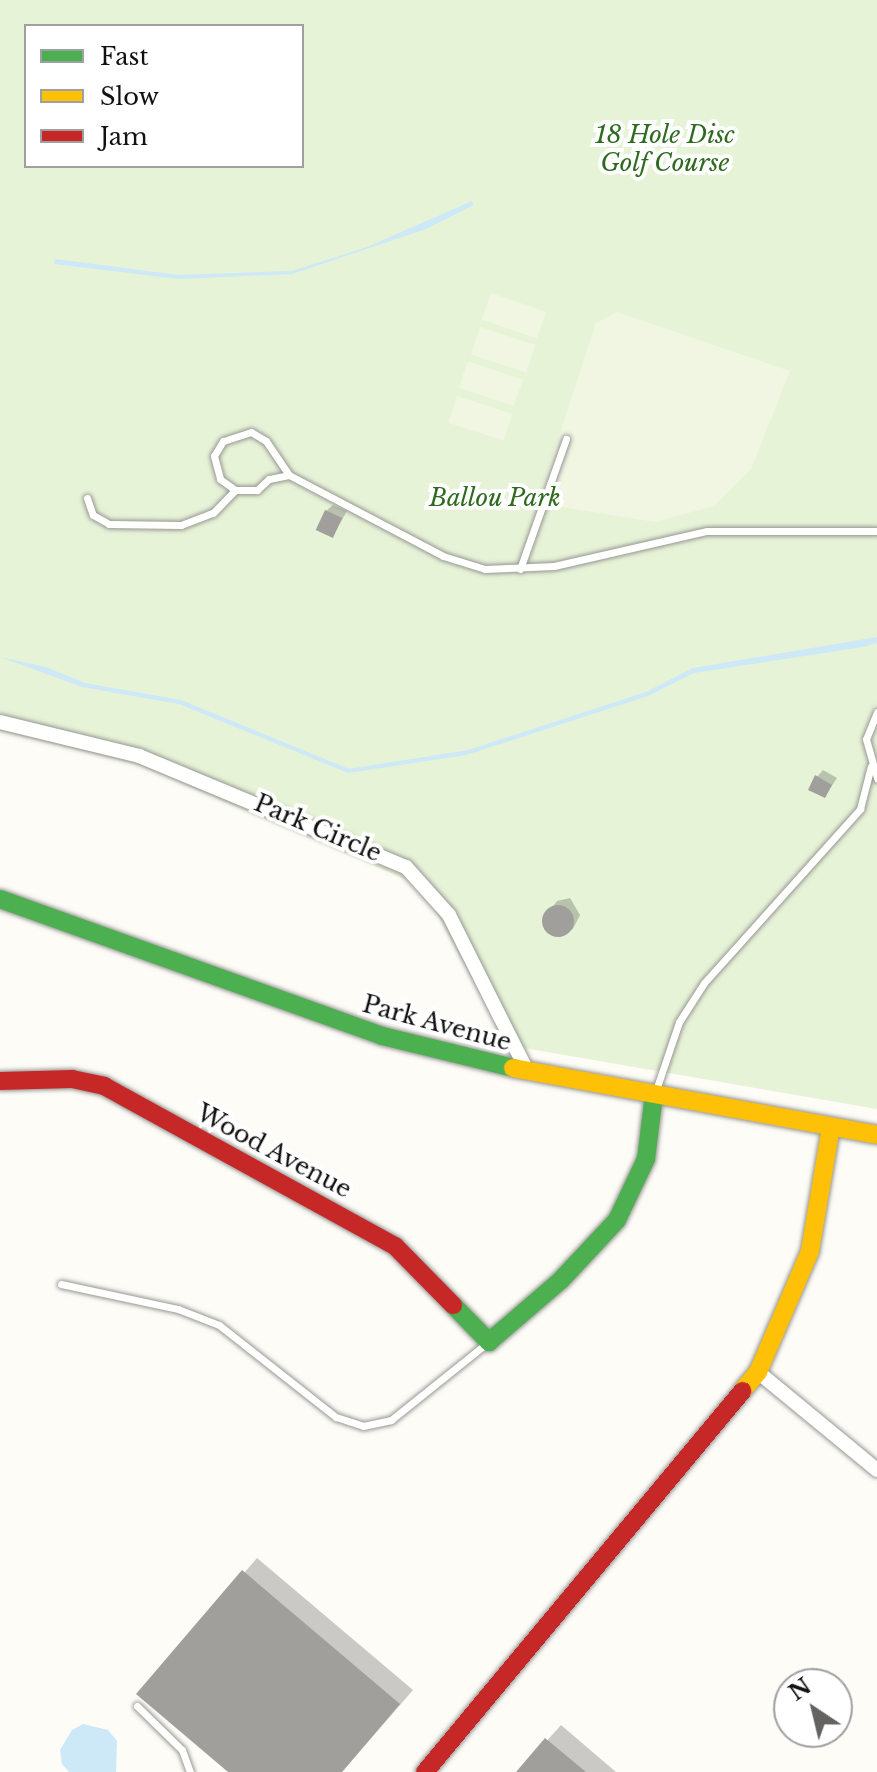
<!DOCTYPE html>
<html>
<head>
<meta charset="utf-8">
<style>
  body { margin:0 }
  #map { position:relative; width:877px; height:1772px; overflow:hidden; background:#fdfcf7; font-family:"Libre Baskerville",serif }
  div>[style] { position:absolute }
  [style*='--x'] { left:calc(var(--x)*1px); top:calc(var(--y)*1px); width:calc(var(--w)*1px); rotate:calc(var(--a)*1deg) }
  .green>* { inset:0; background:#e7f3d7 }
  .pitch>* { inset:0; background:#f0f6e1; transform-origin:0 0 }
  .water>* { inset:0; background:#cde8f7 }
  .shadow>* { inset:0; background:#0003 }
  .building>* { inset:0; background:#a19f9c; transform-origin:0 0 }
  .round { border-radius:50% }
  .roads { filter:drop-shadow(0 0 2px #979795) drop-shadow(0 0 2px #979795) }
  .lane>* { height:7px; margin:-3.5px; padding:0 3.5px; transform-origin:3.5px; border-radius:3.5px; background:#fffffe }
  .street>* { height:14px; margin:-7px; padding:0 7px; transform-origin:7px; border-radius:7px; background:#fffffe }
  .fast>* { height:18px; margin:-9px; padding:0 9px; transform-origin:9px; border-radius:9px; background:#4caf50 }
  .slow>* { height:18px; margin:-9px; padding:0 9px; transform-origin:9px; border-radius:9px; background:#ffc107 }
  .jam>* { height:18px; margin:-9px; padding:0 9px; transform-origin:9px; border-radius:9px; background:#c62828 }
  span { translate:-50% -50%; white-space:nowrap; text-align:center; line-height:1.15; -webkit-text-stroke:8px #fff; paint-order:stroke }
  .park-label { font-size:24px; color:#2f6b1f; font-style:italic }
  .street-label { font-size:24px; color:#111 }
  .legend { position:absolute; left:24px; top:24px; width:280px; height:144px; box-sizing:border-box; background:#fff; border:2px solid #a0a0a0; margin:0; padding:10px 14px; list-style:none; font-size:24px; color:#111 }
  .legend li { display:flex; align-items:center; gap:16px; height:40px }
  .legend b { width:40px; border:2px solid #a0a0a0 }
  .north { position:absolute; left:773px; top:1668px; width:80px; height:80px; box-sizing:border-box; background:#fff; border:2px solid #a0a0a0; border-radius:50%; rotate:325deg; font-size:22px; font-weight:700; line-height:32px; text-align:center; color:#111 }
  .north::after { content:''; display:block; margin:auto; width:28px; height:36px; background:#646362; clip-path:polygon(50% 0,100% 100%,50% 72%,0 100%) }
</style>
</head>
<body>
<div id="map">
  <div class="green">
    <div style="clip-path:polygon(evenodd,0 0,877px 0,877px 1109px,495px 1043px,496px 1023px,430px 901px,414px 883px,139px 765px,0 731px,0 0,26px 26px,302px 26px,302px 166px,26px 166px,26px 26px)"></div>
  </div>
  <div class="pitch">
    <div style="left:491px;top:293px;width:58px;height:28px;rotate:19deg"></div>
    <div style="clip-path:polygon(617px 312px,790px 371px,751px 469px,714px 506px,655px 522px,537px 503px,596px 323px)"></div>
    <div style="left:480px;top:327px;width:58px;height:29px;rotate:18deg"></div>
    <div style="left:468px;top:361px;width:58px;height:28px;rotate:19deg"></div>
    <div style="left:457px;top:396px;width:58px;height:28px;rotate:18deg"></div>
  </div>
  <div class="water">
    <div style="clip-path:polygon(472px 201px,474px 205px,426px 229px,292px 274px,179px 279px,54px 264px,55px 259px,179px 275px,292px 271px,367px 247px)"></div>
    <div style="clip-path:polygon(877px 637px,877px 643px,863px 647px,694px 673px,648px 696px,466px 755px,348px 773px,179px 704px,82px 687px,0 657px,46px 667px,85px 683px,181px 700px,349px 769px,468px 750px,646px 692px,693px 668px)"></div>
    <div style="clip-path:polygon(83px 1724px,108px 1730px,117px 1741px,116px 1772px,69px 1772px,62px 1764px,60px 1750px,72px 1730px)"></div>
  </div>
  <div class="shadow">
    <div style="clip-path:polygon(333px 505px,347px 511px,334px 534px,326px 511px)"></div>
    <div style="clip-path:polygon(823px 770px,837px 778px,825px 796px,817px 777px)"></div>
    <div style="clip-path:polygon(570px 898px,580px 915px,573px 929px,558px 937px,544px 919px,557px 901px)"></div>
    <div style="clip-path:polygon(257px 1558px,413px 1690px,342px 1772px,231px 1772px,139px 1694px)"></div>
    <div style="clip-path:polygon(561px 1725px,616px 1772px,519px 1772px)"></div>
  </div>
  <div class="building">
    <div style="left:325px;top:510px;width:19px;height:22px;rotate:25deg"></div>
    <div style="clip-path:polygon(815px 775px,832px 785px,825px 798px,808px 790px)"></div>
    <div class="round" style="left:542px;top:905px;width:32px;height:32px"></div>
    <div style="clip-path:polygon(242px 1570px,400px 1704px,342px 1772px,228px 1772px,136px 1694px)"></div>
    <div style="clip-path:polygon(545px 1738px,586px 1772px,516px 1772px)"></div>
  </div>
  <div class="roads">
    <div class="lane">
      <div style="--x:289;--y:475;--w:41;--a:-124.1"></div>
      <div style="--x:266;--y:441;--w:17;--a:-149"></div>
      <div style="--x:251;--y:432;--w:29;--a:162"></div>
      <div style="--x:223;--y:441;--w:17;--a:121"></div>
      <div style="--x:214;--y:456;--w:24;--a:75"></div>
      <div style="--x:220;--y:479;--w:19;--a:36"></div>
      <div style="--x:235;--y:490;--w:22;--a:0"></div>
      <div style="--x:257;--y:490;--w:16;--a:-43"></div>
      <div style="--x:269;--y:479;--w:20;--a:-11"></div>
      <div style="--x:289;--y:475;--w:174;--a:27.7"></div>
      <div style="--x:443;--y:556;--w:44;--a:17.2"></div>
      <div style="--x:485;--y:569;--w:69;--a:-2.5"></div>
      <div style="--x:554;--y:566;--w:157;--a:-12.9"></div>
      <div style="--x:707;--y:531;--w:170;--a:0"></div>
      <div style="--x:87;--y:498;--w:18;--a:71"></div>
      <div style="--x:93;--y:515;--w:18;--a:29"></div>
      <div style="--x:109;--y:524;--w:72;--a:0.8"></div>
      <div style="--x:181;--y:525;--w:34;--a:-21"></div>
      <div style="--x:213;--y:513;--w:32;--a:-46"></div>
      <div style="--x:520;--y:569;--w:138;--a:-70.5"></div>
      <div style="--x:877;--y:712;--w:29;--a:112"></div>
      <div style="--x:866;--y:739;--w:41;--a:74.2"></div>
      <div style="--x:655;--y:1093;--w:75;--a:-71.3"></div>
      <div style="--x:679;--y:1022;--w:46;--a:-57.3"></div>
      <div style="--x:704;--y:983;--w:234;--a:-48.1"></div>
      <div style="--x:860;--y:809;--w:44;--a:-75.7"></div>
      <div style="--x:61;--y:1284;--w:120;--a:12.1"></div>
      <div style="--x:178;--y:1309;--w:44;--a:21.3"></div>
      <div style="--x:219;--y:1325;--w:149;--a:38.2"></div>
      <div style="--x:336;--y:1417;--w:28;--a:18"></div>
      <div style="--x:363;--y:1426;--w:29;--a:-12"></div>
      <div style="--x:391;--y:1420;--w:123;--a:-38.7"></div>
      <div style="--x:137;--y:1706;--w:63;--a:44.4"></div>
      <div style="--x:182;--y:1750;--w:23;--a:70"></div>
    </div>
    <div class="street">
      <div style="--x:0;--y:722;--w:143;--a:13.7"></div>
      <div style="--x:139;--y:756;--w:289;--a:22.6"></div>
      <div style="--x:406;--y:867;--w:64;--a:48.1"></div>
      <div style="--x:449;--y:915;--w:174;--a:63.4"></div>
      <div style="--x:758;--y:1372;--w:154;--a:39.5"></div>
    </div>
    <div class="fast">
      <div style="--x:0;--y:899;--w:406;--a:19.7"></div>
      <div style="--x:382;--y:1036;--w:135;--a:13.7"></div>
      <div style="--x:453;--y:1305;--w:52;--a:45.8"></div>
      <div style="--x:489;--y:1342;--w:95;--a:-40.7"></div>
      <div style="--x:561;--y:1280;--w:82;--a:-47"></div>
      <div style="--x:617;--y:1220;--w:68;--a:-64.6"></div>
      <div style="--x:646;--y:1159;--w:64;--a:-82.9"></div>
    </div>
    <div class="slow">
      <div style="--x:513;--y:1068;--w:370;--a:10.4"></div>
      <div style="--x:742;--y:1391;--w:25;--a:-50"></div>
      <div style="--x:758;--y:1372;--w:132;--a:-66.7"></div>
      <div style="--x:810;--y:1251;--w:126;--a:-80.4"></div>
    </div>
    <div class="jam">
      <div style="--x:0;--y:1081;--w:72;--a:-1.6"></div>
      <div style="--x:72;--y:1079;--w:33;--a:12"></div>
      <div style="--x:104;--y:1086;--w:332;--a:28.8"></div>
      <div style="--x:395;--y:1246;--w:83;--a:45.5"></div>
      <div style="--x:425;--y:1772;--w:496;--a:-50.2"></div>
    </div>
  </div>
  <div class="park-label">
    <span style="left:665px;top:149px">18 Hole Disc<br>Golf Course</span>
    <span style="left:495px;top:498px">Ballou Park</span>
  </div>
  <div class="street-label">
    <span style="left:318px;top:828px;rotate:23deg">Park Circle</span>
    <span style="left:437px;top:1023px;rotate:15deg">Park Avenue</span>
    <span style="left:274px;top:1151px;rotate:28deg">Wood Avenue</span>
  </div>
  <ul class="legend">
  <li><b style="height:10px;background:#4caf50"></b>Fast</li>
  <li><b style="height:10px;background:#ffc107"></b>Slow</li>
  <li><b style="height:10px;background:#c62828"></b>Jam</li>
  </ul>
  <div class="north">N</div>
</div>
</body>
</html>
